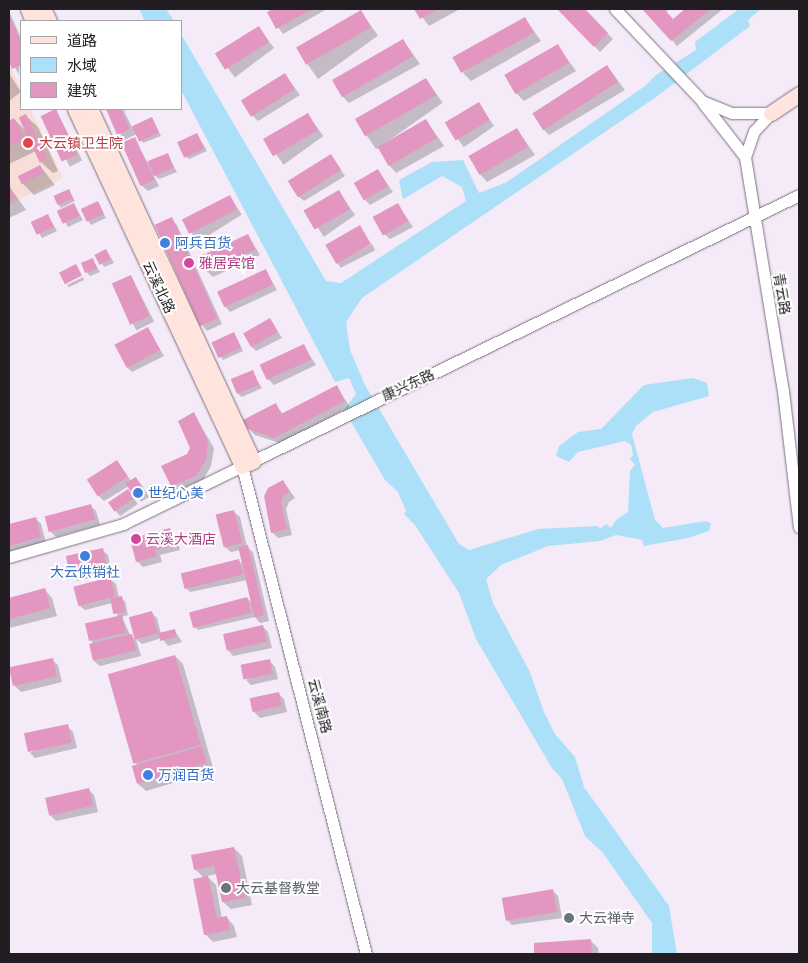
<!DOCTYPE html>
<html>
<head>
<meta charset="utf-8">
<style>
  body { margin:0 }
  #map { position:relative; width:808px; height:963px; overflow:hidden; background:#f5eaf8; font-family:"Space Grotesk","Noto Sans SC",sans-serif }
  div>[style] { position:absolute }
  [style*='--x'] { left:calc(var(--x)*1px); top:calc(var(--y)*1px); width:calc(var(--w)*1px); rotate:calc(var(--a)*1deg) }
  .medical>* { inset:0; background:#f8ded8 }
  .water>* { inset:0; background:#ace0f8 }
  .shadow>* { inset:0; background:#0003; transform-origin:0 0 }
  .building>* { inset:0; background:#e396bf; transform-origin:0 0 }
  .roads { filter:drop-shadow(0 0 1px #7b727e) drop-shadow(0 0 1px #7b727e) }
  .street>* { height:11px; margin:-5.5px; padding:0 5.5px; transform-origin:5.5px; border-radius:5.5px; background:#fff }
  .secondary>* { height:15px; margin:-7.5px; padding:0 7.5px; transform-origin:7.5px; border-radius:7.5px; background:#ffe4dd }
  .dots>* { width:14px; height:14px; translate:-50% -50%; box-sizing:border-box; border:2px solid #fff; border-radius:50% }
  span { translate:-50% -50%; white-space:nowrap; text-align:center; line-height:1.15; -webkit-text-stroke:4px #fff; paint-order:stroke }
  .health-label { font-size:14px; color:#be3a42 }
  .left { translate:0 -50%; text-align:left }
  .shop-label { font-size:14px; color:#366cbe }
  .hotel-label { font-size:14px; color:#b23c85 }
  .street-label { font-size:14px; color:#211d22 }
  .worship-label { font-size:14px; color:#5b616d }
  .frame { position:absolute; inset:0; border:10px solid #211d22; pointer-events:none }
  .legend { position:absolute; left:20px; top:20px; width:162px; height:90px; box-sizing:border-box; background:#fff; border:1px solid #a6a5a7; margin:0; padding:6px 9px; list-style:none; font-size:15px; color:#211d22 }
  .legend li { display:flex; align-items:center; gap:10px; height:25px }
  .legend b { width:25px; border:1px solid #a6a5a7 }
</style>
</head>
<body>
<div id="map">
  <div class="medical">
    <div style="clip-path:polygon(9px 63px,21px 90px,21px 109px,30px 109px,63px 178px,9px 205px)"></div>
  </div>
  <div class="water">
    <div style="clip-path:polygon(139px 9px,166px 9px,174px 21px,145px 21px)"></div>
    <div style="clip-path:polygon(739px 9px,761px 9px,748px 20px,750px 26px,656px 97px,362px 298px,346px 322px,350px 350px,365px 385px,459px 544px,469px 550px,538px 529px,598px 526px,600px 529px,606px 524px,611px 528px,616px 520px,628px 512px,630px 471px,635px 465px,630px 459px,633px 455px,631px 445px,625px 441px,578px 452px,569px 462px,556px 456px,559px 446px,578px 432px,601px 429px,644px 385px,693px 378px,707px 383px,709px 396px,653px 412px,636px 426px,632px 434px,655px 520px,663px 528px,706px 521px,711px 523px,709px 531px,688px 538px,644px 546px,642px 540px,616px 535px,600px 541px,548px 546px,501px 565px,486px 579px,493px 603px,529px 670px,544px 712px,555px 734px,575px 757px,584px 787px,669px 906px,677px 954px,652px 954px,652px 923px,603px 853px,585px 836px,562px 779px,552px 768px,476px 639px,459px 593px,415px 525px,404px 514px,406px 511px,398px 492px,385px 480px,344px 410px,356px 394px,349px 378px,335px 382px,181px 90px,181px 34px,326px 281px,341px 283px,466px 201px,462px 187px,442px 176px,403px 199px,399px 180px,432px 162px,463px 160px,479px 193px,507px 182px,645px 86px,656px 75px,696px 50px,695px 42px)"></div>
  </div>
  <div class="shadow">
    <div style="clip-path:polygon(276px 9px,327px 9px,283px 34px,268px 13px)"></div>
    <div style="clip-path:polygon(416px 9px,460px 9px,429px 26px)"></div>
    <div style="clip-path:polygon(558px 9px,583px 9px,613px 39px,600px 52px)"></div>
    <div style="clip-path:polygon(646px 9px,670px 9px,666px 12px,673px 20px,687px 9px,723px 9px,677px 46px)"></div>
    <div style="clip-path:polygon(9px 11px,21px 38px,19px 74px,9px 59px)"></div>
    <div style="left:361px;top:12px;width:29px;height:74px;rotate:54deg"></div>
    <div style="clip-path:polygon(525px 18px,541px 41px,471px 81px,463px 73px)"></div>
    <div style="left:259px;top:28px;width:25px;height:49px;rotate:53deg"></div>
    <div style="clip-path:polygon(403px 40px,420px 64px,349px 103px,341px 95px)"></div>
    <div style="clip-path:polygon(558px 46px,576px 71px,524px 101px,516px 93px)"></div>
    <div style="clip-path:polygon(607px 66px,625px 90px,549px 135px,541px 127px)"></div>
    <div style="clip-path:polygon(9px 73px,21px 92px,9px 101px)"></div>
    <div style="clip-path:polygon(285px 75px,300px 95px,258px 121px,252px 115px)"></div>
    <div style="left:426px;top:79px;width:29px;height:81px;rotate:55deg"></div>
    <div style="left:478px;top:103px;width:28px;height:37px;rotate:55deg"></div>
    <div style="left:55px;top:109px;width:58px;height:14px;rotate:62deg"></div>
    <div style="clip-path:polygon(107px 109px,128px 109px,124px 111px,132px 127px,152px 119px,161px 136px,143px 143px,137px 134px,124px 140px)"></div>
    <div style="left:308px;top:115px;width:26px;height:49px;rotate:54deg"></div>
    <div style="clip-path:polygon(26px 116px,38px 127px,58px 171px,53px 173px,41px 162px,36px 151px,9px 164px,9px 122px,14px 119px,27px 132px)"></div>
    <div style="clip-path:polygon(426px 120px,444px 146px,396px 173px,389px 165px)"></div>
    <div style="clip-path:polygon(517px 129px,535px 155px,487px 182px,480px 174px)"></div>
    <div style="clip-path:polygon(197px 134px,207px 151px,189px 159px,185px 156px)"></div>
    <div style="clip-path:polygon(134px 139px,148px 163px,167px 155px,177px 172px,159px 179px,153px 174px,159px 186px,148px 191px,142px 186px)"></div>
    <div style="clip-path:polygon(331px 155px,345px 176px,304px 201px,298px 196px)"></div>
    <div style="clip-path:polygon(40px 166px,55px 185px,34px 195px,22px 183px)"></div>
    <div style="clip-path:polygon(378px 170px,393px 192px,370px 205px,364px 199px)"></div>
    <div style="clip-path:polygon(9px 186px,26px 210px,9px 218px)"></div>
    <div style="clip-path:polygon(69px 191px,75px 201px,61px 208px,58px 204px)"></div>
    <div style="left:339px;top:192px;width:28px;height:38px;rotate:55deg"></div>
    <div style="left:230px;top:196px;width:22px;height:52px;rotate:58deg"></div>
    <div style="clip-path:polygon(97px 203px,106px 218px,91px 225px,88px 221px)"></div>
    <div style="clip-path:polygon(74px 205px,83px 220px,68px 227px,59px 212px)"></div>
    <div style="clip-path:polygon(398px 205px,413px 227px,390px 239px,384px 234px)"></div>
    <div style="clip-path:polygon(48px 216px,57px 231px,42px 238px,33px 223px)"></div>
    <div style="clip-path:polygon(171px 219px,177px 225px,222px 324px,207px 331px,202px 325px)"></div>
    <div style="clip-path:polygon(248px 235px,260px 255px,213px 277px,207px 271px)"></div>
    <div style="left:372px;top:244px;width:7px;height:39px;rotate:63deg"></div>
    <div style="clip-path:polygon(106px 250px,114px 263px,104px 267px,96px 255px)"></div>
    <div style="clip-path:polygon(92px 259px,100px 272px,90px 276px,87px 273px)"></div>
    <div style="clip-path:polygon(265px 270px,277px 290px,230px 312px,225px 306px)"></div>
    <div style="left:131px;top:276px;width:51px;height:20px;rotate:63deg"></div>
    <div style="clip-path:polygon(83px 277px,84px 280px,69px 287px,67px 285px)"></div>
    <div style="clip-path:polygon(270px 319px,282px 338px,256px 351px,250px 345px)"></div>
    <div style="clip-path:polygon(148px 329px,164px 356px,132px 372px,127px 367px)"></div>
    <div style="clip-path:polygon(234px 334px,243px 351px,223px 360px,220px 356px)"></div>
    <div style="clip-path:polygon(304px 346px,316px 365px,274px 385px,268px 379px)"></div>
    <div style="clip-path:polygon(252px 372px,262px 388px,242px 397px,238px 394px)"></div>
    <div style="clip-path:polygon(337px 387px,350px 407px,280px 443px,255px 435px,249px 429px,276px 405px,283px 414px)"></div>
    <div style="clip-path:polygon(194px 414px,214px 448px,211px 466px,202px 482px,178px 491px,172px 485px,192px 448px)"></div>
    <div style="clip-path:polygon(117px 461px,131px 481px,136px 479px,141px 484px,149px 497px,141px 502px,129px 486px,104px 501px,98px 495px)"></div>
    <div style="clip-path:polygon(283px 481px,295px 498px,289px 502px,286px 509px,292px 535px,278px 538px,272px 532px)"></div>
    <div style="clip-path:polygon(128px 491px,138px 504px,120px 516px,115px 510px)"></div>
    <div style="clip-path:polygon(90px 505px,96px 511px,100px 525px,56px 537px,50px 531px)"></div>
    <div style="clip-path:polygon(234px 512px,240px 517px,247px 547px,253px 552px,269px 621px,260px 623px,255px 617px,198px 630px,193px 624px,247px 598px,251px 602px,247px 580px,190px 592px,185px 587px,239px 561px,243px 565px,240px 550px,231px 552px,225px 547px,218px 516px)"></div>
    <div style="clip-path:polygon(35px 518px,41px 524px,46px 543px,9px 553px,9px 525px)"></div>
    <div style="clip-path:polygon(170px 530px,176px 535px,180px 550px,160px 555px,162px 562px,143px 567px,137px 561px)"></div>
    <div style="clip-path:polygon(102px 550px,108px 555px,112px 572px,77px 581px,72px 576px)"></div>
    <div style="clip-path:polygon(110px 579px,116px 584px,119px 598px,125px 601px,128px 615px,122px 617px,130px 635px,136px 640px,131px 618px,151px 612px,157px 618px,161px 634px,175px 631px,182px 642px,168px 646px,162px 638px,142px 644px,136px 639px,141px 656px,100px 666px,94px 661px,91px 645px,93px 645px,86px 625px,118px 617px,112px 603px,85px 610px,79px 605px,75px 588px)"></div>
    <div style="clip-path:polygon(45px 590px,52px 598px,57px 616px,9px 628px,9px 599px)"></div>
    <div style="clip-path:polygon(262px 626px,268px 632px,272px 648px,233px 656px,228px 650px)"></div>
    <div style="clip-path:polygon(175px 656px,183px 664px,214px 771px,146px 791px,138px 784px,134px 768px,139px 766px,135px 763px)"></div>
    <div style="clip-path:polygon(52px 660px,58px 665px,62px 682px,21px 692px,15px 686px)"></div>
    <div style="clip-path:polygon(270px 661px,275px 667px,278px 679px,251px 685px,246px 680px)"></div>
    <div style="clip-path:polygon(278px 693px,284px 699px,287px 712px,260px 718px,254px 712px)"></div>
    <div style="clip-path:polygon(67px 726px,73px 732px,77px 748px,35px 758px,30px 753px)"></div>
    <div style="clip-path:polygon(88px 789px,94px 795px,98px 812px,56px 821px,51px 816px)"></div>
    <div style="clip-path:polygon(234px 848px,242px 856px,252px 905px,231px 909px,223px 902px,217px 874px,207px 876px,216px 885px,222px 919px,227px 918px,234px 926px,237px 937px,213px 942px,205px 934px,204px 878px,195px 869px)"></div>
    <div style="clip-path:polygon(553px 891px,558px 896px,562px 918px,512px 925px,507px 920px)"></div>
    <div style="clip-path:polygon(591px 941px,598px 948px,599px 954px,536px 954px,535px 945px)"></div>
  </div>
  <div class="building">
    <div style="clip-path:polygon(273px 9px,312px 9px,276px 29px,267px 12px)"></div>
    <div style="clip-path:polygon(414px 9px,438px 9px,420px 19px)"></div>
    <div style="clip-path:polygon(557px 9px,585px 9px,608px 33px,594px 47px)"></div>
    <div style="clip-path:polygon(642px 9px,664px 9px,673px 19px,685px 9px,711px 9px,671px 41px)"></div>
    <div style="left:361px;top:10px;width:20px;height:75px;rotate:60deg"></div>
    <div style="clip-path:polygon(9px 15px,21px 42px,21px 65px,12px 69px,9px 62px)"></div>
    <div style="left:525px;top:17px;width:18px;height:83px;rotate:61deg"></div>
    <div style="left:259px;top:26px;width:19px;height:52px;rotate:58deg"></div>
    <div style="left:403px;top:39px;width:20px;height:82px;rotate:60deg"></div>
    <div style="left:558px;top:44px;width:22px;height:62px;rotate:60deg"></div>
    <div style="left:607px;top:65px;width:20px;height:89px;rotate:57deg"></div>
    <div style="left:285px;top:73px;width:19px;height:52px;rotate:58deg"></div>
    <div style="left:426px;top:78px;width:20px;height:82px;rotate:60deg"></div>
    <div style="left:479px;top:102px;width:21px;height:40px;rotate:59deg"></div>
    <div style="left:56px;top:109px;width:50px;height:17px;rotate:65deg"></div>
    <div style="clip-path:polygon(106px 109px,121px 109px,130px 129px,117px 135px)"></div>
    <div style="left:308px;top:113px;width:20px;height:52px;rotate:60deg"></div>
    <div style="left:26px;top:114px;width:50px;height:8px;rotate:65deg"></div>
    <div style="left:152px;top:117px;width:17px;height:22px;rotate:65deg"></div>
    <div style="clip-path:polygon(14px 118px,25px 139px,9px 146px,9px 121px)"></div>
    <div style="left:426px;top:119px;width:22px;height:56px;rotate:60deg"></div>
    <div style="left:517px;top:128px;width:22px;height:56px;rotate:60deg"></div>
    <div style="left:197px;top:133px;width:17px;height:22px;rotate:65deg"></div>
    <div style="left:135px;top:137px;width:47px;height:15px;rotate:66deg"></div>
    <div style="left:168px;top:153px;width:16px;height:22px;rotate:68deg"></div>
    <div style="left:331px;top:154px;width:19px;height:51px;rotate:58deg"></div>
    <div style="left:40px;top:165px;width:9px;height:25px;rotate:63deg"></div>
    <div style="left:378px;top:169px;width:20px;height:28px;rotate:60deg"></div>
    <div style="clip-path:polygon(9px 184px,15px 198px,9px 201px)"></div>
    <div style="left:69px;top:189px;width:10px;height:17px;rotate:66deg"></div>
    <div style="left:339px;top:190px;width:22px;height:41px;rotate:60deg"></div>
    <div style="left:230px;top:195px;width:16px;height:54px;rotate:63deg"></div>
    <div style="left:98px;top:201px;width:14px;height:19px;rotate:65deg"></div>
    <div style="left:74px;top:203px;width:14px;height:19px;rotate:65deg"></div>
    <div style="left:398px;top:203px;width:21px;height:29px;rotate:61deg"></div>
    <div style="left:48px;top:214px;width:14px;height:19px;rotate:65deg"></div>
    <div style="left:172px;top:217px;width:111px;height:19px;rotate:66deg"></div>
    <div style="left:360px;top:225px;width:22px;height:40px;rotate:60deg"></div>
    <div style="left:248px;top:234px;width:17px;height:53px;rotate:65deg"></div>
    <div style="left:106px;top:249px;width:11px;height:13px;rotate:63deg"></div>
    <div style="left:93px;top:258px;width:11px;height:13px;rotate:68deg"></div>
    <div style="left:76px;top:264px;width:13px;height:19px;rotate:63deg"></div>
    <div style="left:266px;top:269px;width:17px;height:54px;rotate:65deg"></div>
    <div style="left:131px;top:275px;width:45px;height:21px;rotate:66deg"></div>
    <div style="left:270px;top:318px;width:16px;height:31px;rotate:60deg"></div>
    <div style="left:148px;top:327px;width:26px;height:38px;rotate:62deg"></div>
    <div style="left:234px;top:332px;width:17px;height:25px;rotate:65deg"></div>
    <div style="left:304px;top:344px;width:17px;height:49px;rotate:65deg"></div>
    <div style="left:253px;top:370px;width:16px;height:24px;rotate:68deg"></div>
    <div style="clip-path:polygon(337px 385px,345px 401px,274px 438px,248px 429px,243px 420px,276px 403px,281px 414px)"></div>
    <div style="clip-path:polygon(194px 412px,208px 441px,206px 460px,196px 476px,171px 486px,161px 466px,187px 454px,190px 448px,178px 421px)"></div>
    <div style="left:117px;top:460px;width:20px;height:36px;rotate:57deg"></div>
    <div style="left:136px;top:477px;width:16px;height:12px;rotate:60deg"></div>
    <div style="clip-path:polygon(283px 480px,290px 492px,283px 496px,281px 502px,287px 529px,271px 533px,264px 496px,268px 488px)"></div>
    <div style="left:128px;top:489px;width:11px;height:24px;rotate:56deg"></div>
    <div style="left:91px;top:504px;width:16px;height:48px;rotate:75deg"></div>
    <div style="left:234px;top:510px;width:34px;height:19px;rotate:76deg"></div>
    <div style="clip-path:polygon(36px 517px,41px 537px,9px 546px,9px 524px)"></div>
    <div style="clip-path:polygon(170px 528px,175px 545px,155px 550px,157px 556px,136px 562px,130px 539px)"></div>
    <div style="left:248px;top:545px;width:72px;height:10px;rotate:77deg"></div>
    <div style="left:103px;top:548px;width:19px;height:38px;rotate:78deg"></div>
    <div style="left:239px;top:559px;width:16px;height:60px;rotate:76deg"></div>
    <div style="left:110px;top:577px;width:20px;height:38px;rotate:75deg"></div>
    <div style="clip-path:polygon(45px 588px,50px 608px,9px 619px,9px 598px)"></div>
    <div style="left:122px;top:596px;width:16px;height:12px;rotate:79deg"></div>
    <div style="left:247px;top:597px;width:16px;height:60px;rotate:75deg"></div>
    <div style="left:152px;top:611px;width:23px;height:24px;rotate:75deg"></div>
    <div style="left:122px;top:615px;width:18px;height:38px;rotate:77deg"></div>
    <div style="left:263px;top:625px;width:17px;height:41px;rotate:77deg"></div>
    <div style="left:175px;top:629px;width:8px;height:17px;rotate:76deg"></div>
    <div style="left:132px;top:634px;width:17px;height:44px;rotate:77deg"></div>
    <div style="left:175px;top:655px;width:93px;height:70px;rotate:74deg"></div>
    <div style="left:53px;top:658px;width:19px;height:45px;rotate:78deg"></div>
    <div style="left:270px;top:659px;width:15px;height:30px;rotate:79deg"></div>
    <div style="left:279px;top:692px;width:14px;height:30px;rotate:78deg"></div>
    <div style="left:68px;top:724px;width:19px;height:45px;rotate:78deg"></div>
    <div style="left:202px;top:746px;width:18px;height:73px;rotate:74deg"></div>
    <div style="left:89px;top:788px;width:18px;height:45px;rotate:77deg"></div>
    <div style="clip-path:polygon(234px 847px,245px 898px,222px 902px,214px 866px,194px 870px,191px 855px)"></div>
    <div style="clip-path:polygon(208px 876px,217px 918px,227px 916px,230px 930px,204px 935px,193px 879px)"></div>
    <div style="left:553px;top:889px;width:23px;height:52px;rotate:80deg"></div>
    <div style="clip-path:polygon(591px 939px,592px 954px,534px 954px,534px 943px)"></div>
  </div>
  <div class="roads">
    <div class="street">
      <div style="--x:615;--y:9;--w:127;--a:46.6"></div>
      <div style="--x:702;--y:101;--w:32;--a:22"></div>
      <div style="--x:732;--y:113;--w:39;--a:0"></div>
      <div style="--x:703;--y:103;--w:68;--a:52.1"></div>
      <div style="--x:771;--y:113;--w:25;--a:133"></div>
      <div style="--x:754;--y:131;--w:28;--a:109"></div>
      <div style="--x:745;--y:157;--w:237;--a:80.8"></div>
      <div style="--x:783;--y:391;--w:137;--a:83.3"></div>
      <div style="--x:253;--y:461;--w:607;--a:-25.97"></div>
      <div style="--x:9;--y:557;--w:119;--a:-16.1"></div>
      <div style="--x:123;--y:524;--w:132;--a:-26"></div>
      <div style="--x:242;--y:466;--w:504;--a:75.74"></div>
    </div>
    <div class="secondary">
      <div style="--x:28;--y:9;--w:13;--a:67"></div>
      <div style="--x:43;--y:9;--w:13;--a:63"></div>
      <div style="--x:75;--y:109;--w:394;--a:64.9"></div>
      <div style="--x:242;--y:466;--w:12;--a:-24"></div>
      <div style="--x:253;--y:461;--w:388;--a:-114.8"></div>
      <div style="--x:771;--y:113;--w:34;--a:-34"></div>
    </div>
  </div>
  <div class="dots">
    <div style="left:28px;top:143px;background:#e0444e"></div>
    <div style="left:165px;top:243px;background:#3f7fe0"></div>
    <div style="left:189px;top:263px;background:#d1479c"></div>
    <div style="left:138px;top:493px;background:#3f7fe0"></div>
    <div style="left:136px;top:539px;background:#d1479c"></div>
    <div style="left:85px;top:556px;background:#3f7fe0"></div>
    <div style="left:148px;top:775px;background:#3f7fe0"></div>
    <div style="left:226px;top:888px;background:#6b7280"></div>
    <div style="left:569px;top:918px;background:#6b7280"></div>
  </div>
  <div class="health-label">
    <span class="left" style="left:39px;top:143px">大云镇卫生院</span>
  </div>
  <div class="shop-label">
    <span class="left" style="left:175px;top:243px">阿兵百货</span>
    <span class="left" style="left:148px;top:493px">世纪心美</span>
    <span style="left:85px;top:572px">大云供销社</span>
    <span class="left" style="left:158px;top:775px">万润百货</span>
  </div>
  <div class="hotel-label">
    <span class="left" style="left:199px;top:263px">雅居宾馆</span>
    <span class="left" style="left:146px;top:539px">云溪大酒店</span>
  </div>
  <div class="street-label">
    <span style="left:159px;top:287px;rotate:65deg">云溪北路</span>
    <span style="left:782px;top:294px;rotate:80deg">青云路</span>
    <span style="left:408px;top:385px;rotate:-25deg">康兴东路</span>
    <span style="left:320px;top:706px;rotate:75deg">云溪南路</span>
  </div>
  <div class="worship-label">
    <span class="left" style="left:236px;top:888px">大云基督教堂</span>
    <span class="left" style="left:579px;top:918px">大云禅寺</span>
  </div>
  <div class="frame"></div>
  <ul class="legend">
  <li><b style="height:6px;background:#ffe4dd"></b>道路</li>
  <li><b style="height:14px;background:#ace0f8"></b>水域</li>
  <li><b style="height:14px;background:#e396bf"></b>建筑</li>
  </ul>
</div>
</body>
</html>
